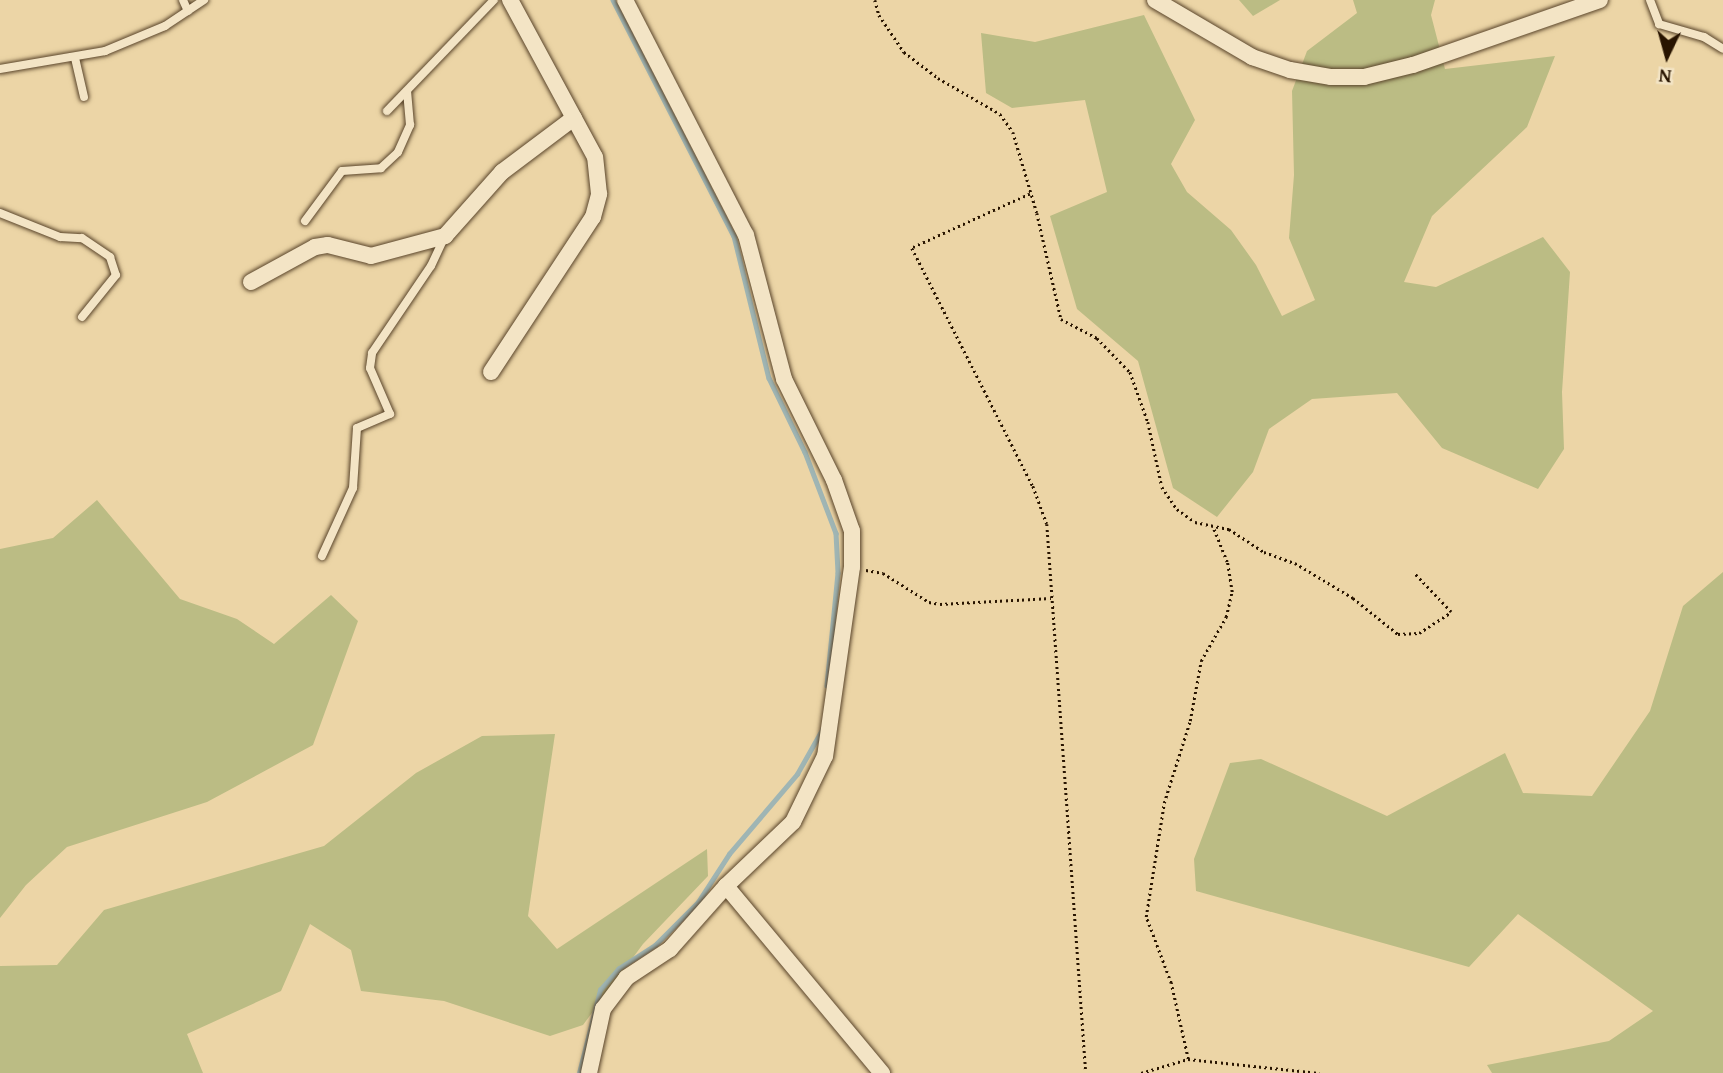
<!DOCTYPE html>
<html>
<head>
<meta charset="utf-8">
<style>
  body { margin:0 }
  #map { position:relative; width:1723px; height:1073px; overflow:hidden; background:#ecd5a6; font-family:"Gentium Book Plus",serif }
  div>[style] { position:absolute }
  [style*='--x'] { left:calc(var(--x)*1px); top:calc(var(--y)*1px); width:calc(var(--w)*1px); rotate:calc(var(--a)*1deg) }
  .green>* { inset:0; background:#bbbc84 }
  .stream>* { height:4.5px; margin:-2.25px; padding:0 2.25px; transform-origin:2.25px; border-radius:2.25px; background:#9fb5b4 }
  .path>* { height:2.5px; margin-top:-1.25px; transform-origin:0; background:repeating-linear-gradient(90deg,#281400 0 2px,transparent 0 5.5px) }
  .roads { filter:drop-shadow(0 0 2px #59442a) drop-shadow(0 0 2px #59442a) }
  .lane>* { height:8px; margin:-4px; padding:0 4px; transform-origin:4px; border-radius:4px; background:#f3e4c5 }
  .street>* { height:16px; margin:-8px; padding:0 8px; transform-origin:8px; border-radius:8px; background:#f3e4c5 }
  span { translate:-50% -50%; white-space:nowrap; text-align:center; line-height:1.15; -webkit-text-stroke:6px #f3e4c5; paint-order:stroke }
  .north { position:absolute; left:1632px; top:21px; width:70px; height:70px; -webkit-text-stroke:5px #f3e4c5; paint-order:stroke; rotate:185deg; font-size:19px; font-weight:700; line-height:28px; text-align:center; color:#281400 }
  .north::after { content:''; display:block; margin:auto; width:24px; height:32px; background:#281400; clip-path:polygon(50% 0,100% 100%,50% 72%,0 100%) }
</style>
</head>
<body>
<div id="map">
  <div class="green">
    <div style="clip-path:polygon(1239px 0,1280px 0,1253px 16px)"></div>
    <div style="clip-path:polygon(1353px 0,1435px 0,1431px 15px,1445px 69px,1555px 56px,1527px 127px,1432px 216px,1404px 282px,1436px 287px,1543px 237px,1570px 272px,1562px 392px,1564px 449px,1538px 489px,1442px 448px,1397px 393px,1312px 399px,1269px 429px,1253px 472px,1217px 517px,1173px 488px,1138px 361px,1077px 309px,1050px 216px,1107px 192px,1085px 100px,1012px 108px,986px 93px,981px 33px,1035px 42px,1144px 15px,1195px 120px,1171px 164px,1187px 192px,1231px 230px,1256px 265px,1282px 316px,1315px 300px,1289px 238px,1294px 175px,1292px 91px,1307px 51px,1357px 13px)"></div>
    <div style="clip-path:polygon(97px 500px,180px 599px,237px 619px,274px 644px,331px 595px,358px 621px,313px 745px,207px 802px,67px 847px,26px 885px,0 918px,0 549px,53px 538px)"></div>
    <div style="clip-path:polygon(1723px 572px,1723px 1073px,1492px 1073px,1487px 1065px,1609px 1041px,1653px 1011px,1518px 914px,1469px 967px,1196px 891px,1194px 859px,1230px 763px,1261px 759px,1387px 816px,1505px 753px,1523px 793px,1592px 796px,1650px 711px,1683px 606px)"></div>
    <div style="clip-path:polygon(555px 734px,528px 916px,557px 949px,707px 849px,708px 876px,643px 944px,583px 1025px,550px 1036px,444px 1001px,361px 991px,351px 950px,310px 924px,281px 991px,187px 1034px,203px 1073px,0 1073px,0 966px,57px 965px,104px 910px,324px 846px,416px 773px,482px 736px)"></div>
  </div>
  <div class="stream">
    <div style="--x:613;--y:0;--w:265;--a:62.9"></div>
    <div style="--x:734;--y:236;--w:146;--a:76.2"></div>
    <div style="--x:769;--y:378;--w:82;--a:64.1"></div>
    <div style="--x:805;--y:452;--w:87;--a:69.1"></div>
    <div style="--x:836;--y:533;--w:40;--a:87.1"></div>
    <div style="--x:838;--y:573;--w:113;--a:95.6"></div>
    <div style="--x:579;--y:1073;--w:86;--a:-75.8"></div>
    <div style="--x:600;--y:990;--w:28;--a:-49"></div>
    <div style="--x:618;--y:969;--w:44;--a:-33"></div>
    <div style="--x:655;--y:945;--w:61;--a:-45"></div>
    <div style="--x:698;--y:902;--w:57;--a:-57.1"></div>
    <div style="--x:729;--y:854;--w:105;--a:-49.6"></div>
    <div style="--x:797;--y:774;--w:53;--a:-60.5"></div>
  </div>
  <div class="path">
    <div style="--x:875;--y:0;--w:16;--a:75"></div>
    <div style="--x:879;--y:15;--w:45;--a:56"></div>
    <div style="--x:904;--y:52;--w:43;--a:37.4"></div>
    <div style="--x:938;--y:78;--w:72;--a:30.1"></div>
    <div style="--x:1000;--y:114;--w:22;--a:54"></div>
    <div style="--x:1013;--y:132;--w:84;--a:73.5"></div>
    <div style="--x:1037;--y:213;--w:109;--a:77.2"></div>
    <div style="--x:1061;--y:319;--w:41;--a:27.8"></div>
    <div style="--x:1097;--y:338;--w:47;--a:45.9"></div>
    <div style="--x:1130;--y:372;--w:53;--a:70.2"></div>
    <div style="--x:1148;--y:422;--w:66;--a:77.8"></div>
    <div style="--x:1162;--y:487;--w:27;--a:56"></div>
    <div style="--x:1177;--y:509;--w:22;--a:36"></div>
    <div style="--x:1195;--y:522;--w:35;--a:12"></div>
    <div style="--x:1229;--y:529;--w:42;--a:33.3"></div>
    <div style="--x:1264;--y:552;--w:33;--a:20"></div>
    <div style="--x:1295;--y:563;--w:68;--a:31.1"></div>
    <div style="--x:1353;--y:598;--w:58;--a:38.7"></div>
    <div style="--x:1398;--y:634;--w:21;--a:-3"></div>
    <div style="--x:1419;--y:633;--w:38;--a:-33"></div>
    <div style="--x:1451;--y:612;--w:54;--a:-133.5"></div>
    <div style="--x:1030;--y:194;--w:130;--a:155.4"></div>
    <div style="--x:912;--y:248;--w:267;--a:63.1"></div>
    <div style="--x:1033;--y:486;--w:40;--a:69.8"></div>
    <div style="--x:1047;--y:524;--w:550;--a:85.94"></div>
    <div style="--x:866;--y:570;--w:17;--a:10"></div>
    <div style="--x:883;--y:573;--w:54;--a:32.2"></div>
    <div style="--x:929;--y:602;--w:11;--a:10"></div>
    <div style="--x:940;--y:604;--w:111;--a:-3.1"></div>
    <div style="--x:1188;--y:1059;--w:78;--a:-102.6"></div>
    <div style="--x:1171;--y:983;--w:71;--a:-110.7"></div>
    <div style="--x:1146;--y:917;--w:115;--a:-81"></div>
    <div style="--x:1164;--y:803;--w:86;--a:-72.4"></div>
    <div style="--x:1190;--y:721;--w:61;--a:-79.6"></div>
    <div style="--x:1201;--y:661;--w:51;--a:-60.4"></div>
    <div style="--x:1226;--y:617;--w:26;--a:-77"></div>
    <div style="--x:1232;--y:592;--w:30;--a:-99"></div>
    <div style="--x:1227;--y:562;--w:37;--a:-112"></div>
    <div style="--x:1141;--y:1073;--w:49;--a:-16.6"></div>
    <div style="--x:1188;--y:1059;--w:132;--a:6.1"></div>
  </div>
  <div class="roads">
    <div class="lane">
      <div style="--x:183;--y:0;--w:12;--a:66"></div>
      <div style="--x:1650;--y:0;--w:26;--a:69"></div>
      <div style="--x:1659;--y:24;--w:47;--a:16.1"></div>
      <div style="--x:1704;--y:37;--w:22;--a:32"></div>
      <div style="--x:75;--y:58;--w:40;--a:77"></div>
      <div style="--x:0;--y:69;--w:107;--a:-9.7"></div>
      <div style="--x:105;--y:51;--w:65;--a:-22.6"></div>
      <div style="--x:165;--y:26;--w:47;--a:-33.7"></div>
      <div style="--x:387;--y:111;--w:154;--a:-46.1"></div>
      <div style="--x:0;--y:213;--w:65;--a:21.8"></div>
      <div style="--x:60;--y:237;--w:22;--a:3"></div>
      <div style="--x:82;--y:238;--w:34;--a:34"></div>
      <div style="--x:110;--y:257;--w:19;--a:72"></div>
      <div style="--x:116;--y:275;--w:54;--a:129"></div>
      <div style="--x:305;--y:221;--w:62;--a:-53.5"></div>
      <div style="--x:342;--y:171;--w:39;--a:-4"></div>
      <div style="--x:381;--y:168;--w:23;--a:-43"></div>
      <div style="--x:398;--y:152;--w:30;--a:-66"></div>
      <div style="--x:410;--y:125;--w:34;--a:-95"></div>
      <div style="--x:322;--y:556;--w:75;--a:-65.5"></div>
      <div style="--x:353;--y:488;--w:60;--a:-86.2"></div>
      <div style="--x:357;--y:428;--w:36;--a:-23"></div>
      <div style="--x:390;--y:414;--w:50;--a:-113.5"></div>
      <div style="--x:370;--y:368;--w:15;--a:-82"></div>
      <div style="--x:372;--y:353;--w:105;--a:-55.9"></div>
      <div style="--x:431;--y:266;--w:33;--a:-65"></div>
    </div>
    <div class="street">
      <div style="--x:625;--y:0;--w:264;--a:62.8"></div>
      <div style="--x:746;--y:235;--w:149;--a:75.2"></div>
      <div style="--x:784;--y:379;--w:113;--a:63.7"></div>
      <div style="--x:834;--y:480;--w:54;--a:70.6"></div>
      <div style="--x:852;--y:531;--w:36;--a:90"></div>
      <div style="--x:852;--y:567;--w:191;--a:98.1"></div>
      <div style="--x:825;--y:756;--w:73;--a:115.9"></div>
      <div style="--x:793;--y:822;--w:93;--a:136.3"></div>
      <div style="--x:726;--y:886;--w:244;--a:50.2"></div>
      <div style="--x:1155;--y:0;--w:113;--a:30.4"></div>
      <div style="--x:1252;--y:57;--w:40;--a:18.9"></div>
      <div style="--x:1290;--y:70;--w:42;--a:9.7"></div>
      <div style="--x:1331;--y:77;--w:33;--a:0"></div>
      <div style="--x:1364;--y:77;--w:50;--a:-13.8"></div>
      <div style="--x:1413;--y:65;--w:198;--a:-19.2"></div>
      <div style="--x:251;--y:282;--w:73;--a:-28.7"></div>
      <div style="--x:315;--y:247;--w:13;--a:-9"></div>
      <div style="--x:328;--y:245;--w:44;--a:14.3"></div>
      <div style="--x:371;--y:256;--w:77;--a:-15.1"></div>
      <div style="--x:445;--y:236;--w:86;--a:-48.3"></div>
      <div style="--x:502;--y:172;--w:90;--a:-36.9"></div>
      <div style="--x:491;--y:372;--w:186;--a:-56.7"></div>
      <div style="--x:593;--y:217;--w:24;--a:-75"></div>
      <div style="--x:599;--y:194;--w:37;--a:-96"></div>
      <div style="--x:595;--y:157;--w:179;--a:-118.4"></div>
      <div style="--x:589;--y:1073;--w:66;--a:-77.7"></div>
      <div style="--x:603;--y:1009;--w:39;--a:-53"></div>
      <div style="--x:626;--y:978;--w:53;--a:-33.4"></div>
      <div style="--x:670;--y:949;--w:84;--a:-48.4"></div>
    </div>
  </div>
  <div class="north">N</div>
</div>
</body>
</html>
